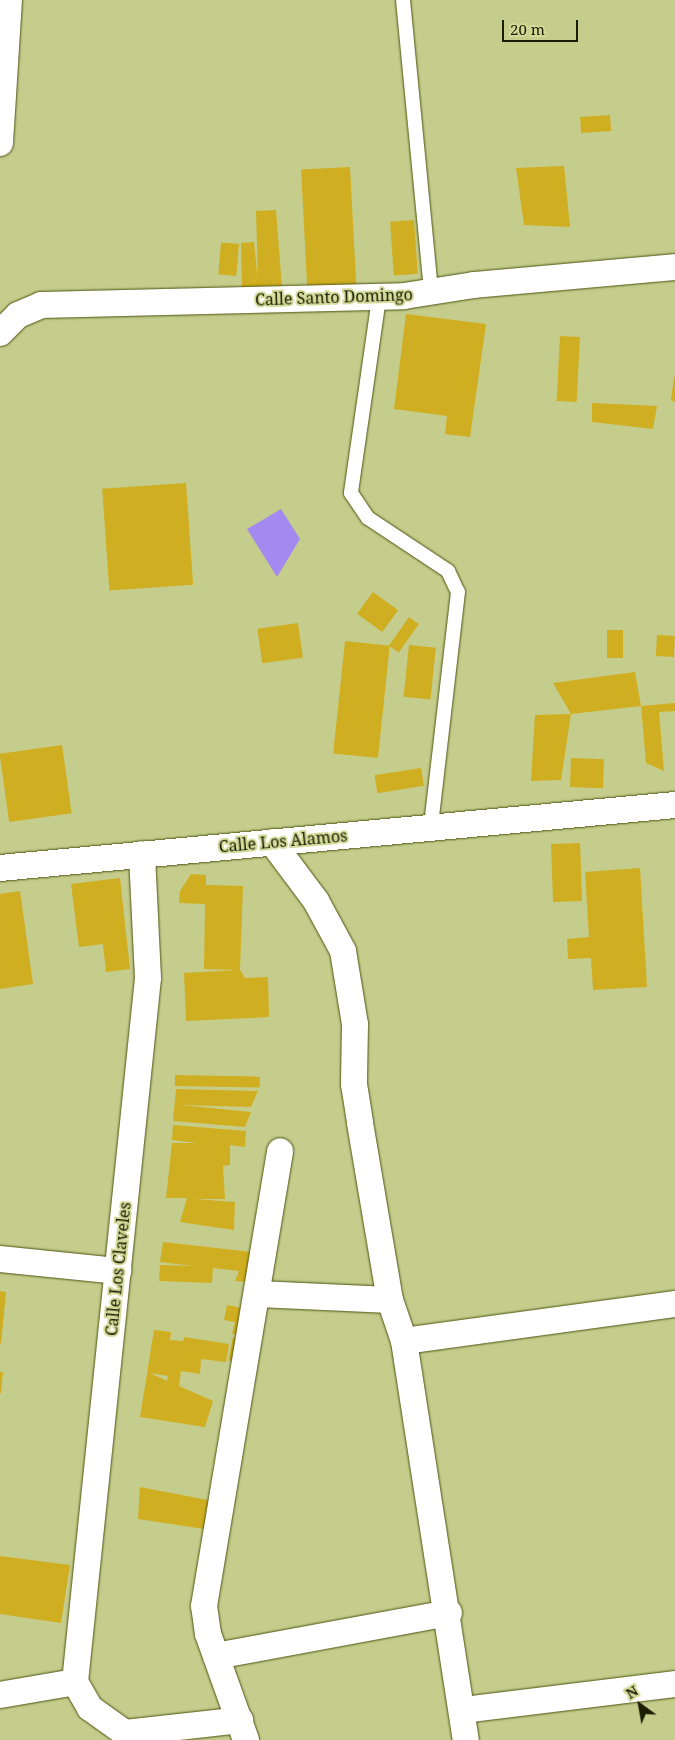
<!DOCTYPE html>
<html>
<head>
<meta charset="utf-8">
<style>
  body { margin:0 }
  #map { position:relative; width:675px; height:1740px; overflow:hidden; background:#c5cd8c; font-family:"Noto Serif",serif }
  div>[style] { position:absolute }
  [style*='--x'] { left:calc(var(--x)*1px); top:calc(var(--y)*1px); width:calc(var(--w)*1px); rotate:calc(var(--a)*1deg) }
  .water>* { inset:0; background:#a489f0 }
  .building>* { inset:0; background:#d0ae21; transform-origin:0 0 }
  .roads { filter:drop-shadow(0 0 1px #4f5412) drop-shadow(0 0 1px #4f5412) }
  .service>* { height:14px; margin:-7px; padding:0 7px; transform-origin:7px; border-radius:7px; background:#fff }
  .minor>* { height:26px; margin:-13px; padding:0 13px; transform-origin:13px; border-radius:13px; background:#fff }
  span { translate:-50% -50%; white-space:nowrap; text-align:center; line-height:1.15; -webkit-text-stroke:4px #d2da98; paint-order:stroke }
  .street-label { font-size:16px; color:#1a1c03 }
  .north { position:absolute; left:615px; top:1680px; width:50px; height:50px; -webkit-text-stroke:4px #d2da98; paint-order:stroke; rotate:328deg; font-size:14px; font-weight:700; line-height:20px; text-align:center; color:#1a1c03 }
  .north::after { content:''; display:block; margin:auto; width:18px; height:22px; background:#1a1c03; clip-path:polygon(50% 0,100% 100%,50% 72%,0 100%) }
  .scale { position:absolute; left:502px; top:20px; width:76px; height:22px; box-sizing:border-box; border:2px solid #1a1c03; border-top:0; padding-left:6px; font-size:15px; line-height:18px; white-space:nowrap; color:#1a1c03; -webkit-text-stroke:4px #d2da98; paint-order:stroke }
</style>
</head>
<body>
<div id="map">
  <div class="water">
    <div style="clip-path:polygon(281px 509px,300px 539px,277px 577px,247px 529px)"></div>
  </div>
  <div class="building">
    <div style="left:610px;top:115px;width:16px;height:30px;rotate:86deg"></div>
    <div style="clip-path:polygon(564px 166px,570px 227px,524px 225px,516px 168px)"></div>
    <div style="left:350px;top:167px;width:118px;height:49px;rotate:87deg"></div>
    <div style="clip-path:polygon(276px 210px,282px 288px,242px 289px,241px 243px,254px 242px,258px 282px,256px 211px)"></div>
    <div style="left:414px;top:220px;width:54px;height:24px;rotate:86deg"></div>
    <div style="left:239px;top:244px;width:32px;height:18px;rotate:95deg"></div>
    <div style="clip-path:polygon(406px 314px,486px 324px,470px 437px,445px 434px,447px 416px,394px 409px)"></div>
    <div style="left:560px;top:336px;width:20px;height:65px;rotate:3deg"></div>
    <div style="clip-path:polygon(674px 377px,675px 377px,675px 402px,671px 400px)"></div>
    <div style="clip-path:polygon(592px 403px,657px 406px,653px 429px,592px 422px)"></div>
    <div style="left:186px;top:483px;width:102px;height:84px;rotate:86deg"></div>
    <div style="left:373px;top:592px;width:31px;height:27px;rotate:36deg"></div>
    <div style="left:409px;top:617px;width:12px;height:35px;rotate:35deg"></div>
    <div style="left:298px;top:623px;width:35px;height:41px;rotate:82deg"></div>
    <div style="left:607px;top:630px;width:16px;height:28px"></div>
    <div style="left:657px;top:635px;width:18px;height:21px;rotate:3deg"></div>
    <div style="left:345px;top:641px;width:45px;height:113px;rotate:6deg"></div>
    <div style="left:409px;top:645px;width:27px;height:52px;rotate:6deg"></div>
    <div style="clip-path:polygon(635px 672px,641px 706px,675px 703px,675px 711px,659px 712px,664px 771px,646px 763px,641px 706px,571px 714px,553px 683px)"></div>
    <div style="clip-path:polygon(571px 714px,561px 780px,531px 781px,535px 715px)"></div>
    <div style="left:62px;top:745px;width:69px;height:63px;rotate:82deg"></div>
    <div style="left:571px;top:758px;width:33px;height:29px;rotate:2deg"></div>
    <div style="left:421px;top:768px;width:18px;height:47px;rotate:81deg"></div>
    <div style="left:580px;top:843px;width:58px;height:29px;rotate:88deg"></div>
    <div style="clip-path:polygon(640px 868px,647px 987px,593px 990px,591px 958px,568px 959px,567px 939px,589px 937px,585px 872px)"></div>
    <div style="clip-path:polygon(191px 874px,206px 875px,206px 885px,243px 886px,240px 970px,245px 978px,268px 977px,269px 1017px,186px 1021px,184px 973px,238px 970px,204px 969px,205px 904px,179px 903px,180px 891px)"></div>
    <div style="clip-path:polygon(120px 878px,130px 969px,106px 972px,103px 944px,79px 947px,71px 884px)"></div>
    <div style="clip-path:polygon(20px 891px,33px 984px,0 989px,0 894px)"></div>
    <div style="left:175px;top:1075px;width:85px;height:11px;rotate:1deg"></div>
    <div style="clip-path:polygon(176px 1089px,258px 1091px,251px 1107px,181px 1105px,251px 1112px,245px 1127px,173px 1121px)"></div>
    <div style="clip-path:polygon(173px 1125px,246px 1131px,245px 1147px,230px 1145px,230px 1165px,223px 1166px,225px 1199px,194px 1199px,235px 1202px,234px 1230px,180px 1222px,187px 1198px,166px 1198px,172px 1143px,197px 1143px,172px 1140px)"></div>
    <div style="clip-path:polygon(163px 1242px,252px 1252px,248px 1282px,235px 1281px,239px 1271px,213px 1268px,212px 1283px,159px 1281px,160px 1265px,193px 1266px,160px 1262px)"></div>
    <div style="clip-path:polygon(0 1291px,6px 1292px,1px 1344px,0 1343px)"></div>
    <div style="clip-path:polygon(227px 1305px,248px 1309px,243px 1336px,232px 1334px,235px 1322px,224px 1320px)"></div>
    <div style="clip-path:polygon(evenodd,154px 1330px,171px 1332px,170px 1340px,183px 1341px,184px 1337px,229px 1344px,226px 1362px,201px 1359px,200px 1374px,181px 1371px,179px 1386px,213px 1401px,205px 1427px,140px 1417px,154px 1330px,150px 1373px,168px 1376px,167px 1381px,150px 1373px)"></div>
    <div style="left:233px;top:1337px;width:10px;height:24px;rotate:11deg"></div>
    <div style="clip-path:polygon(0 1372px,3px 1372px,1px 1393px,0 1393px)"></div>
    <div style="clip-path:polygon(140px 1487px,213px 1501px,204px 1529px,138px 1519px)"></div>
    <div style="clip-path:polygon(0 1556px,70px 1565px,61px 1623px,0 1614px)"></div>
  </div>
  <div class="roads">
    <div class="service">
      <div style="--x:403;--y:0;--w:294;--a:84.5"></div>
      <div style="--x:379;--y:298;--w:197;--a:98.2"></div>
      <div style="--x:351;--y:493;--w:30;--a:56"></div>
      <div style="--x:368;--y:518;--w:96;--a:33.5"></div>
      <div style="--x:448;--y:571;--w:23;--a:65"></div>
      <div style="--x:458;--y:592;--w:237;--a:96.6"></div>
    </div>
    <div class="minor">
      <div style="--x:0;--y:143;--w:143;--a:-86.4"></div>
      <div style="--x:0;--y:333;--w:25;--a:-45"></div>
      <div style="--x:18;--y:315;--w:25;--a:-23"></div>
      <div style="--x:41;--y:305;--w:363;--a:-1.4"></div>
      <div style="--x:404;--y:296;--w:71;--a:-8.9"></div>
      <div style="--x:474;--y:285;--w:202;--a:-5.1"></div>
      <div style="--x:272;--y:842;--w:74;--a:53.3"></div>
      <div style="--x:316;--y:901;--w:57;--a:61.6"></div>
      <div style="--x:343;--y:951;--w:74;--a:80.7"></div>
      <div style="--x:355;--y:1024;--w:60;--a:91"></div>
      <div style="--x:354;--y:1084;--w:39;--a:81"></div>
      <div style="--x:360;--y:1123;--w:180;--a:80.4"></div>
      <div style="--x:390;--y:1300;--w:43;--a:71.1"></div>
      <div style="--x:404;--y:1341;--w:404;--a:81.2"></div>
      <div style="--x:0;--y:868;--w:678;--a:-5.33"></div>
      <div style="--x:0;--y:1259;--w:119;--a:5.8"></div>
      <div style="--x:258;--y:1294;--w:132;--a:2.6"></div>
      <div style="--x:404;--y:1341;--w:274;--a:-7.8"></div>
      <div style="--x:216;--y:1656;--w:237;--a:-10.5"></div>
      <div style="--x:75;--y:1682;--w:708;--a:-84.08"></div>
      <div style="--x:148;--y:978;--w:124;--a:-92.8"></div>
      <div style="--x:75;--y:1682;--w:30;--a:60"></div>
      <div style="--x:90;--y:1708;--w:43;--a:35.5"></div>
      <div style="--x:125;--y:1733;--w:116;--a:-6.4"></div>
      <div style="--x:0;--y:1695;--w:76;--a:-9.8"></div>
      <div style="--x:463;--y:1710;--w:214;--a:-7"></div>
      <div style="--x:246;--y:1740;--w:113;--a:-109.7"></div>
      <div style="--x:208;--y:1634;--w:28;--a:-98"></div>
      <div style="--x:204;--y:1606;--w:461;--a:-80.5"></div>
    </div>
  </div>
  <div class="street-label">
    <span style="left:334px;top:297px;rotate:-2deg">Calle Santo Domingo</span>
    <span style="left:283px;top:841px;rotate:-5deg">Calle Los Alamos</span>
    <span style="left:118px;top:1269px;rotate:-84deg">Calle Los Claveles</span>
  </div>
  <div class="north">N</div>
  <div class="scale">20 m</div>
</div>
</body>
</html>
